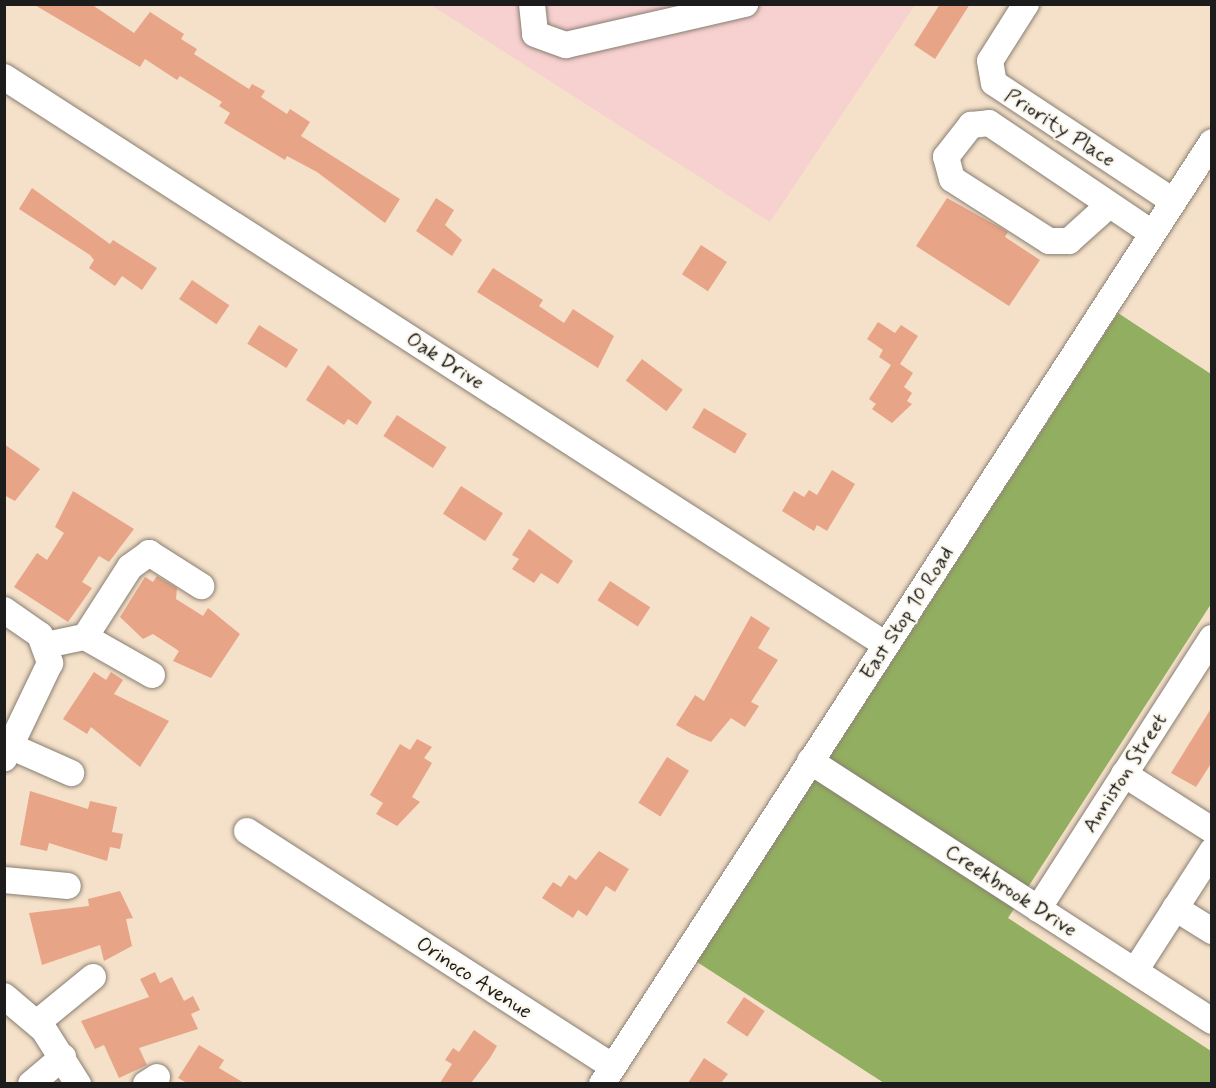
<!DOCTYPE html>
<html>
<head>
<meta charset="utf-8">
<style>
  body { margin:0 }
  #map { position:relative; width:1216px; height:1088px; overflow:hidden; background:#f5e1c9; font-family:Mynerve,sans-serif }
  div>[style] { position:absolute }
  [style*='--x'] { left:calc(var(--x)*1px); top:calc(var(--y)*1px); width:calc(var(--w)*1px); rotate:calc(var(--a)*1deg) }
  .built>* { inset:0; background:#f7d0d0 }
  .forest>* { inset:0; background:#92ae60 }
  .building>* { inset:0; background:#e7a487; transform-origin:0 0 }
  .roads { filter:drop-shadow(0 0 2px #887e72) drop-shadow(0 0 2px #887e72) }
  .minor>* { height:26px; margin:-13px; padding:0 13px; transform-origin:13px; border-radius:13px; background:#fff }
  span { translate:-50% -50%; white-space:nowrap; text-align:center; line-height:1.15; -webkit-text-stroke:4.5px #fbf7ec; paint-order:stroke }
  .street-label { font-size:21px; color:#1c1c1c }
  .frame { position:absolute; inset:0; border:6px solid #1c1c1c; pointer-events:none }
</style>
</head>
<body>
<div id="map">
  <div class="built">
    <div style="clip-path:polygon(431px 5px,915px 5px,770px 222px)"></div>
  </div>
  <div class="forest">
    <div style="clip-path:polygon(1118px 313px,1211px 374px,1211px 604px,1008px 918px,1211px 1051px,1211px 1083px,884px 1083px,697px 962px)"></div>
  </div>
  <div class="building">
    <div style="clip-path:polygon(33px 4px,91px 4px,134px 33px,150px 12px,184px 34px,181px 39px,197px 49px,194px 54px,249px 89px,252px 84px,265px 91px,261px 97px,287px 114px,290px 109px,310px 122px,301px 136px,400px 199px,385px 223px,317px 172px,287px 156px,285px 160px,224px 123px,230px 113px,219px 106px,222px 102px,180px 76px,177px 80px,145px 59px,140px 67px)"></div>
    <div style="clip-path:polygon(940px 4px,970px 4px,935px 59px,914px 45px)"></div>
    <div style="clip-path:polygon(32px 188px,110px 244px,113px 240px,157px 268px,142px 290px,122px 276px,115px 286px,89px 268px,94px 260px,90px 255px,19px 209px)"></div>
    <div style="clip-path:polygon(436px 198px,454px 210px,445px 225px,462px 240px,452px 256px,416px 231px)"></div>
    <div style="clip-path:polygon(947px 198px,1008px 232px,1005px 237px,1040px 260px,1009px 306px,916px 246px)"></div>
    <div style="left:701px;top:245px;width:31px;height:35px;rotate:33deg"></div>
    <div style="clip-path:polygon(493px 268px,543px 300px,539px 306px,564px 323px,573px 309px,614px 336px,598px 368px,477px 292px)"></div>
    <div style="left:192px;top:280px;width:45px;height:23px;rotate:34deg"></div>
    <div style="clip-path:polygon(878px 322px,895px 333px,901px 325px,918px 336px,900px 364px,913px 373px,904px 387px,912px 393px,907px 401px,912px 404px,892px 423px,872px 409px,876px 404px,869px 399px,891px 365px,879px 357px,883px 350px,867px 339px)"></div>
    <div style="left:259px;top:325px;width:46px;height:22px;rotate:32deg"></div>
    <div style="left:642px;top:359px;width:51px;height:27px;rotate:37deg"></div>
    <div style="clip-path:polygon(328px 365px,372px 402px,357px 425px,348px 419px,344px 425px,306px 400px)"></div>
    <div style="left:704px;top:408px;width:50px;height:23px;rotate:31deg"></div>
    <div style="left:397px;top:415px;width:59px;height:25px;rotate:33deg"></div>
    <div style="clip-path:polygon(4px 444px,40px 469px,15px 501px,4px 495px)"></div>
    <div style="clip-path:polygon(832px 470px,855px 484px,827px 531px,817px 525px,814px 531px,782px 511px,794px 491px,804px 497px,809px 490px,817px 495px)"></div>
    <div style="left:461px;top:486px;width:50px;height:33px;rotate:33deg"></div>
    <div style="clip-path:polygon(73px 491px,134px 529px,109px 562px,99px 556px,82px 582px,92px 588px,68px 622px,14px 587px,37px 553px,47px 560px,64px 533px,55px 527px)"></div>
    <div style="clip-path:polygon(529px 529px,573px 561px,558px 584px,541px 573px,534px 583px,512px 569px,519px 559px,512px 555px)"></div>
    <div style="clip-path:polygon(157px 576px,177px 588px,176px 599px,203px 616px,208px 608px,240px 634px,211px 678px,173px 661px,179px 651px,153px 634px,143px 639px,120px 617px,145px 577px,153px 582px)"></div>
    <div style="left:610px;top:581px;width:48px;height:23px;rotate:33deg"></div>
    <div style="clip-path:polygon(751px 616px,770px 628px,758px 648px,778px 660px,751px 702px,759px 706px,745px 727px,731px 718px,711px 742px,690px 733px,676px 725px,695px 695px,704px 701px)"></div>
    <div style="clip-path:polygon(94px 672px,106px 680px,111px 672px,123px 680px,114px 694px,169px 721px,140px 767px,91px 727px,87px 734px,63px 719px)"></div>
    <div style="clip-path:polygon(1212px 707px,1212px 762px,1196px 787px,1171px 773px)"></div>
    <div style="clip-path:polygon(417px 739px,432px 747px,424px 758px,432px 763px,412px 797px,420px 802px,397px 826px,376px 814px,383px 803px,370px 795px,400px 744px,410px 750px)"></div>
    <div style="left:667px;top:757px;width:26px;height:54px;rotate:32deg"></div>
    <div style="clip-path:polygon(30px 791px,88px 809px,90px 801px,117px 807px,112px 832px,123px 834px,120px 849px,110px 847px,107px 861px,49px 843px,47px 851px,20px 845px)"></div>
    <div style="clip-path:polygon(599px 851px,629px 869px,615px 892px,606px 886px,587px 916px,578px 910px,573px 918px,542px 898px,553px 882px,561px 887px,569px 875px,576px 880px)"></div>
    <div style="clip-path:polygon(120px 891px,133px 918px,126px 919px,132px 946px,104px 961px,100px 945px,42px 965px,29px 913px,89px 906px,88px 899px)"></div>
    <div style="clip-path:polygon(155px 972px,160px 983px,172px 977px,184px 1001px,193px 996px,200px 1010px,191px 1014px,198px 1029px,139px 1048px,147px 1065px,119px 1078px,104px 1045px,95px 1049px,81px 1021px,149px 997px,140px 979px)"></div>
    <div style="left:744px;top:997px;width:25px;height:31px;rotate:34deg"></div>
    <div style="clip-path:polygon(474px 1030px,497px 1046px,490px 1058px,471px 1083px,440px 1083px,452px 1064px,445px 1060px,453px 1048px,459px 1052px)"></div>
    <div style="clip-path:polygon(199px 1045px,224px 1060px,219px 1068px,244px 1083px,187px 1083px,178px 1078px)"></div>
    <div style="clip-path:polygon(704px 1058px,728px 1074px,721px 1083px,688px 1083px)"></div>
  </div>
  <div class="roads">
    <div class="minor">
      <div style="--x:532;--y:4;--w:30;--a:84"></div>
      <div style="--x:535;--y:34;--w:33;--a:20"></div>
      <div style="--x:566;--y:45;--w:184;--a:-12.9"></div>
      <div style="--x:1026;--y:4;--w:67;--a:122.3"></div>
      <div style="--x:990;--y:61;--w:22;--a:80"></div>
      <div style="--x:994;--y:83;--w:214;--a:33.4"></div>
      <div style="--x:4;--y:77;--w:1049;--a:32.78"></div>
      <div style="--x:1109;--y:205;--w:54;--a:138"></div>
      <div style="--x:1069;--y:241;--w:20;--a:180"></div>
      <div style="--x:1049;--y:241;--w:115;--a:-147.4"></div>
      <div style="--x:952;--y:179;--w:23;--a:-105"></div>
      <div style="--x:946;--y:157;--w:41;--a:-52"></div>
      <div style="--x:971;--y:125;--w:18;--a:-6"></div>
      <div style="--x:989;--y:123;--w:197;--a:34"></div>
      <div style="--x:4;--y:610;--w:44;--a:34.8"></div>
      <div style="--x:40;--y:635;--w:30;--a:70"></div>
      <div style="--x:50;--y:663;--w:106;--a:115.6"></div>
      <div style="--x:85;--y:637;--w:83;--a:-57.3"></div>
      <div style="--x:130;--y:567;--w:24;--a:-36"></div>
      <div style="--x:149;--y:553;--w:62;--a:32.4"></div>
      <div style="--x:46;--y:645;--w:40;--a:-12"></div>
      <div style="--x:85;--y:637;--w:77;--a:29.6"></div>
      <div style="--x:10;--y:746;--w:67;--a:23.9"></div>
      <div style="--x:810;--y:761;--w:479;--a:32.9"></div>
      <div style="--x:1124;--y:774;--w:104;--a:32.5"></div>
      <div style="--x:247;--y:831;--w:435;--a:32.8"></div>
      <div style="--x:4;--y:880;--w:64;--a:5.4"></div>
      <div style="--x:1175;--y:908;--w:44;--a:31.9"></div>
      <div style="--x:1038;--y:909;--w:322;--a:-57.3"></div>
      <div style="--x:1135;--y:971;--w:143;--a:-57.3"></div>
      <div style="--x:4;--y:996;--w:52;--a:40.4"></div>
      <div style="--x:44;--y:1030;--w:64;--a:57.8"></div>
      <div style="--x:38;--y:1022;--w:71;--a:-39.3"></div>
      <div style="--x:31;--y:1084;--w:42;--a:-40.2"></div>
      <div style="--x:146;--y:1084;--w:13;--a:-32"></div>
      <div style="--x:602;--y:1084;--w:1122;--a:-57.07"></div>
    </div>
  </div>
  <div class="street-label">
    <span style="left:1060px;top:128px;rotate:33deg">Priority Place</span>
    <span style="left:445px;top:361px;rotate:33deg">Oak Drive</span>
    <span style="left:907px;top:613px;rotate:-57deg">East Stop 10 Road</span>
    <span style="left:1125px;top:773px;rotate:-57deg">Anniston Street</span>
    <span style="left:1011px;top:891px;rotate:33deg">Creekbrook Drive</span>
    <span style="left:474px;top:978px;rotate:33deg">Orinoco Avenue</span>
  </div>
  <div class="frame"></div>
</div>
</body>
</html>
